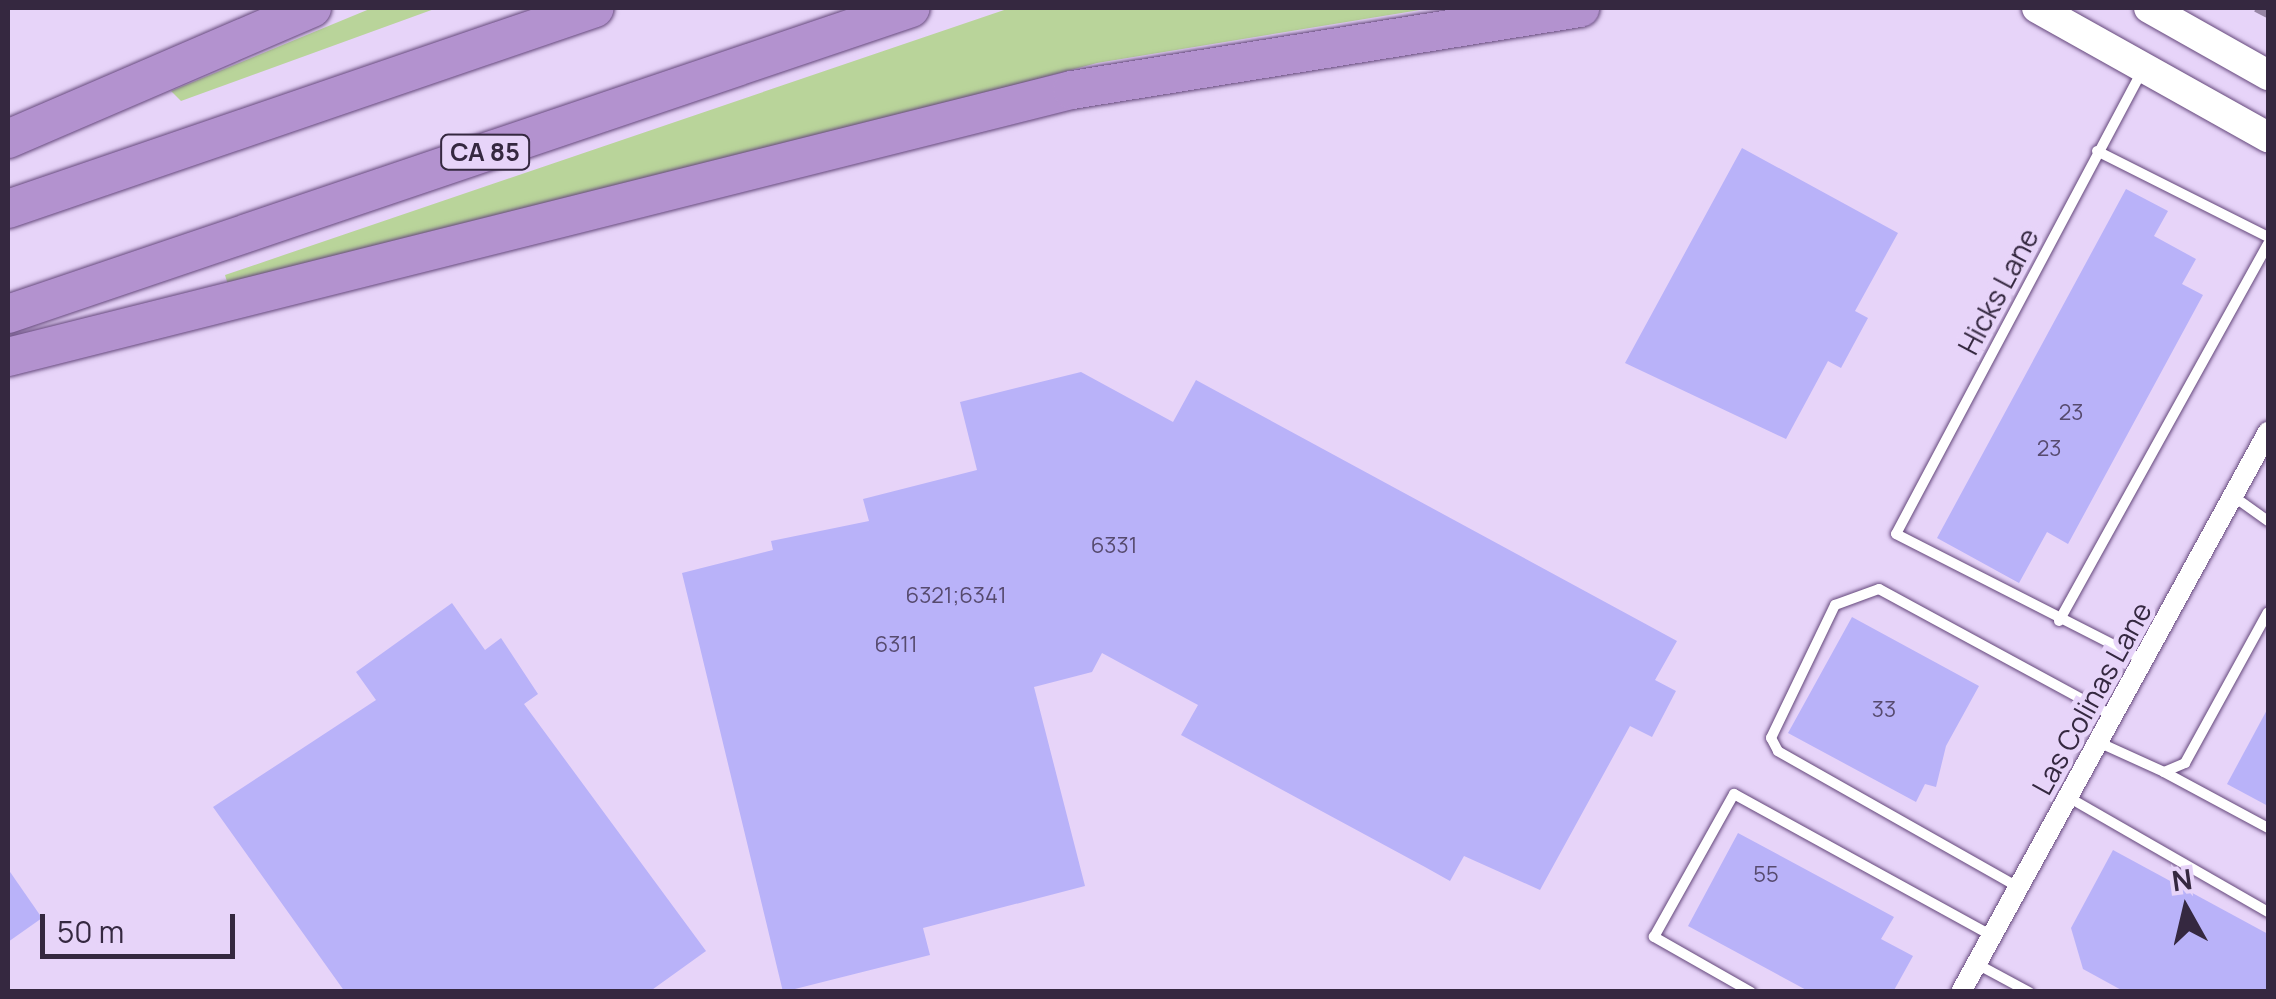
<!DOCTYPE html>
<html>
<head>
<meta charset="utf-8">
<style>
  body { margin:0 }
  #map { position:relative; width:2276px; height:999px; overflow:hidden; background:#e7d4f9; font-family:Manrope,sans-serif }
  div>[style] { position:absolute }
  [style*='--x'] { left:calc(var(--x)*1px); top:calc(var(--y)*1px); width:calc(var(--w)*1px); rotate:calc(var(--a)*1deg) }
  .green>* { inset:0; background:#b9d49a }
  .building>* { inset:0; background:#b9b2f9 }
  .roads { filter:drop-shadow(0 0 2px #64477b) drop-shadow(0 0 2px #64477b) }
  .service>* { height:10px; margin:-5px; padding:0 5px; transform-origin:5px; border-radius:5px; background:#fff }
  .minor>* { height:20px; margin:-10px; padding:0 10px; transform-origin:10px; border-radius:10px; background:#fff }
  .secondary>* { height:30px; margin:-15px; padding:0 15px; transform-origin:15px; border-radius:15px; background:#fff }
  .motorway>* { height:38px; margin:-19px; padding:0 19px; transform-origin:19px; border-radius:19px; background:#b392cf }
  .rail>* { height:8px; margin-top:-4px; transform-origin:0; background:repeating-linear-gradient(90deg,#9786a5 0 15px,transparent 0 23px) }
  span { translate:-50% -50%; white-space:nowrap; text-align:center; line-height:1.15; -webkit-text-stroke:10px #e7d4f9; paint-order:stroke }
  .number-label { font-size:22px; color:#564a6e }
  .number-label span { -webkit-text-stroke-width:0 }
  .shield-label span { padding:2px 8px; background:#e7d4f9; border:2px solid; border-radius:8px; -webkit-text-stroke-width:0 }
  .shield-label { font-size:25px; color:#352840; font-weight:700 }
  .street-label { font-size:28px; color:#352840 }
  .frame { position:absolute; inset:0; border:10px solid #352840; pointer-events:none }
  .north { position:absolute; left:2136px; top:859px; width:100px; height:100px; -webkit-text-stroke:8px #e7d4f9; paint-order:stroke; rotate:352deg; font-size:28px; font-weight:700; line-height:40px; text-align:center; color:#352840 }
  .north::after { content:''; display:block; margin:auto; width:35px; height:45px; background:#352840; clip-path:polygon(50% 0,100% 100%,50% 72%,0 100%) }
  .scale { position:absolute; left:40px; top:914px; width:195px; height:45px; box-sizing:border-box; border:5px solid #352840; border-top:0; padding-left:12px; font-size:30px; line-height:35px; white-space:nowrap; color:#352840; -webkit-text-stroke:8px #e7d4f9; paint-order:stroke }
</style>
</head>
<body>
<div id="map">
  <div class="green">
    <div style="clip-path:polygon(372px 8px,437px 8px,181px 101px,171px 91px)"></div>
    <div style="clip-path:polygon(1010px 8px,1432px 8px,1097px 63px,231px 295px,225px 275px)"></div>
  </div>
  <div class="building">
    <div style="clip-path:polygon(1742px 148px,1898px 233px,1855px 311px,1868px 318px,1841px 368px,1828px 361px,1786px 439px,1625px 363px)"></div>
    <div style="clip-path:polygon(2126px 189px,2168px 211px,2154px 236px,2196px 259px,2182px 284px,2203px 295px,2068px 544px,2047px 532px,2019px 583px,1937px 538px)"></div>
    <div style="clip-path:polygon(1081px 372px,1173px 422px,1196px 380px,1677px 641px,1655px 680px,1676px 691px,1652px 737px,1630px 726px,1540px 890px,1464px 856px,1450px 881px,1425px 867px,1181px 735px,1198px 705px,1102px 653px,1092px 672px,1034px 687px,1085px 886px,923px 928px,930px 955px,783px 992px,682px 573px,773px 550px,771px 541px,869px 521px,863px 499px,977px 470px,960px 402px)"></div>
    <div style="clip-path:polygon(452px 603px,485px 650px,501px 638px,538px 694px,524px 704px,706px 951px,649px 992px,345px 992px,213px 807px,376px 700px,356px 672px)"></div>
    <div style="clip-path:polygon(1852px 617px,1979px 686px,1946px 746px,1936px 787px,1925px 784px,1916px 802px,1788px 733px)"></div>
    <div style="clip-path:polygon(2268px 708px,2268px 806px,2227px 784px)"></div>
    <div style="clip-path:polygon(1738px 833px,1894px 917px,1881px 939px,1913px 956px,1893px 992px,1810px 992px,1688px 926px)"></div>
    <div style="clip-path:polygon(2113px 850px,2268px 934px,2268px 992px,2125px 992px,2083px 969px,2071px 928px)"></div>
    <div style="clip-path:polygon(8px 869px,42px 918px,8px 942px)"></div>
  </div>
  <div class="roads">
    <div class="service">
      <div style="--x:2142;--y:71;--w:524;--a:117.98"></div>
      <div style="--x:1896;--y:534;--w:277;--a:27"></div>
      <div style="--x:2097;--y:151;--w:191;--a:26.7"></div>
      <div style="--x:2233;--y:496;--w:43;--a:35.5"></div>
      <div style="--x:2059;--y:621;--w:431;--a:-61"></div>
      <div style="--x:2098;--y:742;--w:72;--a:24.4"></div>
      <div style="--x:2164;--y:772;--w:23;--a:-23"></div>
      <div style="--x:2185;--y:763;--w:172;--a:-61.2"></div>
      <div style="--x:2164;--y:772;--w:118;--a:28.3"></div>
      <div style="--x:2068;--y:797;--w:231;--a:29.9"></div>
      <div style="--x:2018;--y:887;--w:276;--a:-150.5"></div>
      <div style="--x:1778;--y:751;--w:15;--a:-118"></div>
      <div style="--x:1771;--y:738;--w:148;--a:-64.3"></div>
      <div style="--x:1835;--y:605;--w:47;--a:-20"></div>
      <div style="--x:1879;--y:589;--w:266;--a:28.5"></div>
      <div style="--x:1977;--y:964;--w:59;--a:28.3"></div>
      <div style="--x:1751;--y:992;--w:112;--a:-150.4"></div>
      <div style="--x:1654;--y:937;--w:164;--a:-60.8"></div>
      <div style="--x:1734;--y:794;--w:293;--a:28.8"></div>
    </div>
    <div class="minor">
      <div style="--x:1961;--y:992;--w:639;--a:-61.27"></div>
    </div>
    <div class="secondary">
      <div style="--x:2037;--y:8;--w:265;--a:29.2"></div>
      <div style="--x:2149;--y:8;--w:137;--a:29.4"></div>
    </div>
    <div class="motorway">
      <div style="--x:8;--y:139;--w:331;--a:-23.3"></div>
      <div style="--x:8;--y:209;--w:620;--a:-18.9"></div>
      <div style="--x:8;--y:314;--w:953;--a:-18.72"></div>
      <div style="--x:8;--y:357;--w:1097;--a:-14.09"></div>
      <div style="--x:1072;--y:90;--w:515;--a:-9.17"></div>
    </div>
  </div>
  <div class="rail">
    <div style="--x:2256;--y:8;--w:13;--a:27"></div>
  </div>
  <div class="number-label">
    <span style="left:2071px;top:413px">23</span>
    <span style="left:2049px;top:449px">23</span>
    <span style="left:1114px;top:546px">6331</span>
    <span style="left:956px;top:596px">6321;6341</span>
    <span style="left:896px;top:645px">6311</span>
    <span style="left:1884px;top:710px">33</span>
    <span style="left:1766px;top:875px">55</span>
  </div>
  <div class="shield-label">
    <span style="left:485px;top:152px">CA 85</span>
  </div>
  <div class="street-label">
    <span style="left:1998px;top:291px;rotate:-62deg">Hicks Lane</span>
    <span style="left:2091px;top:698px;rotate:-61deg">Las Colinas Lane</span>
  </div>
  <div class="frame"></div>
  <div class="north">N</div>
  <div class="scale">50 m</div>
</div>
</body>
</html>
